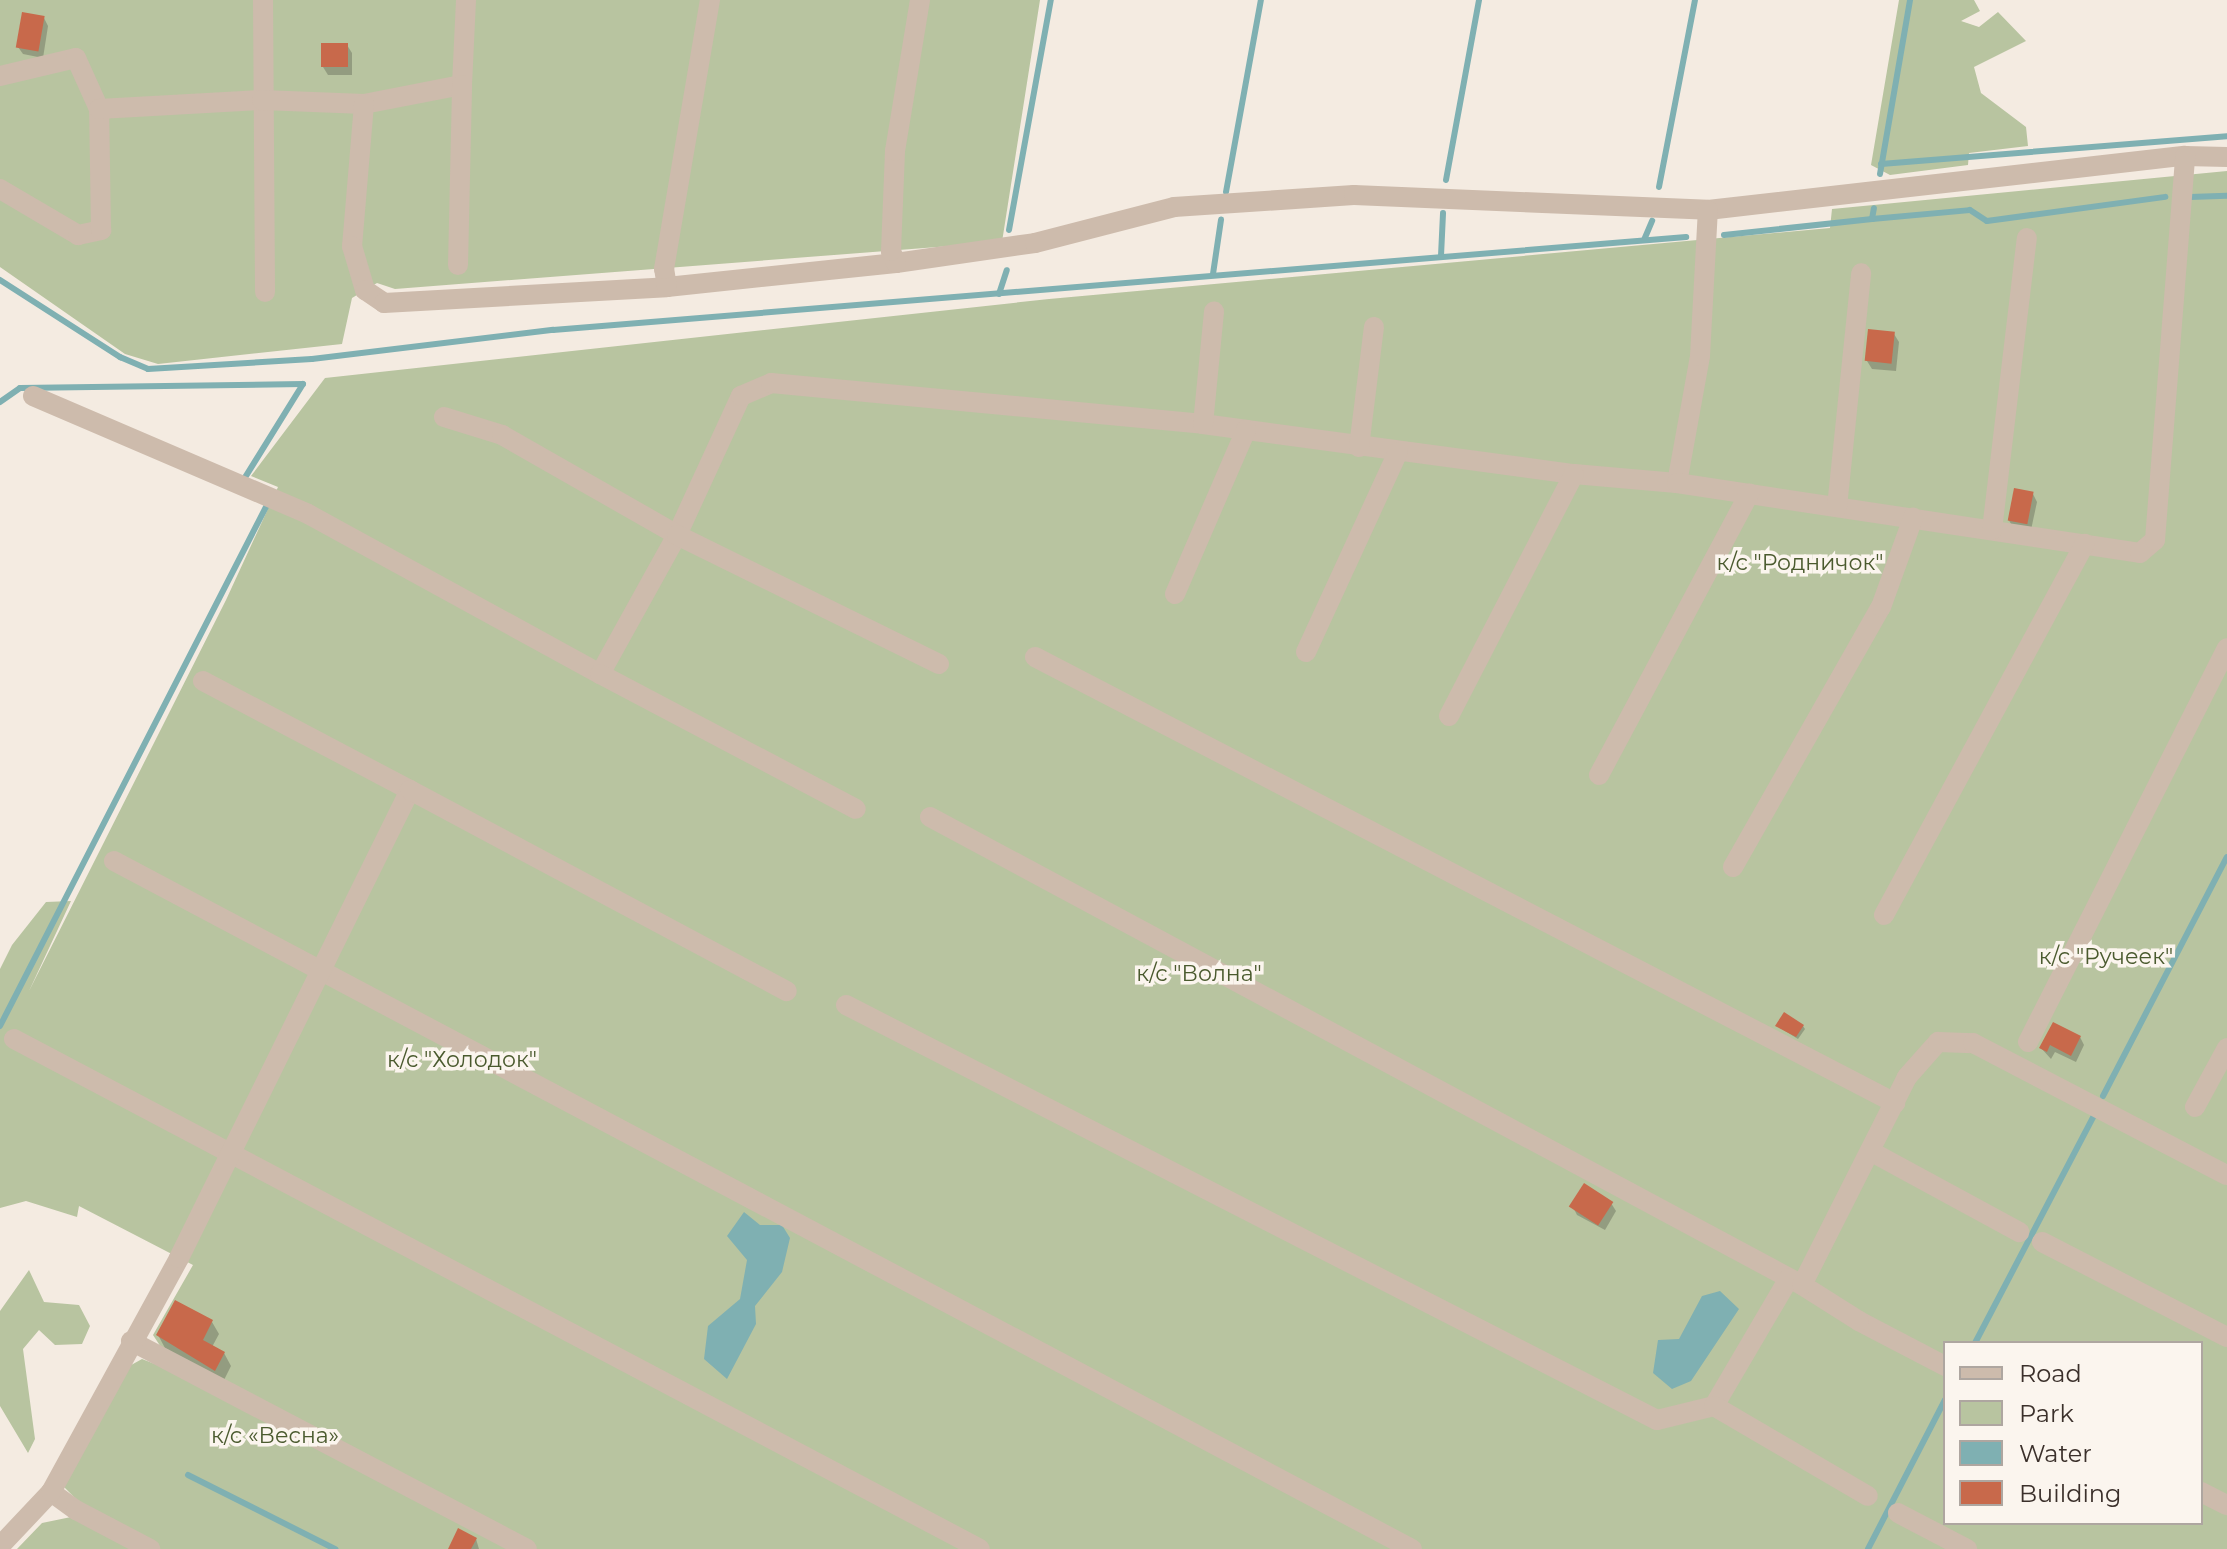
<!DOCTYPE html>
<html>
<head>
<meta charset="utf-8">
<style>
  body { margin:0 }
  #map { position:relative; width:2227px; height:1549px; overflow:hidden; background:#f4ebe1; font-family:Montserrat,sans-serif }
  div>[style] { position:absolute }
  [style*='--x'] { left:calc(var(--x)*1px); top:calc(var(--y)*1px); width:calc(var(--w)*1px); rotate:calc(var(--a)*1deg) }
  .green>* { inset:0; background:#b8c4a0 }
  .water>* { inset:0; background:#7fb0b2 }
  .shadow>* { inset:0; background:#0003 }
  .stream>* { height:6px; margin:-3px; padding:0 3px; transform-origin:3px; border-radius:3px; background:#7fb0b2 }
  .building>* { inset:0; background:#c8694b; transform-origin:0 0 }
  .minor>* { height:20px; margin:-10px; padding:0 10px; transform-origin:10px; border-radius:10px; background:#cdbbac }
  span { translate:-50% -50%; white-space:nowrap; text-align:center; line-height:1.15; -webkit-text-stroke:7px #fbf5ee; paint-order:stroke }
  .park-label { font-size:22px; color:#4a5a2e }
  .legend { position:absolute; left:1943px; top:1341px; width:260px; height:184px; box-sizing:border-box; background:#fbf5ee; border:2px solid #aea6a0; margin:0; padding:10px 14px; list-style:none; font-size:24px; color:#3b302b }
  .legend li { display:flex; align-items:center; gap:16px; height:40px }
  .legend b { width:40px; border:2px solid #aea6a0 }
</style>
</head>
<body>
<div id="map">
  <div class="green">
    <div style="clip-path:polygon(0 0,1040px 0,1002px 242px,395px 289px,377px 283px,352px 298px,342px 344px,158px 364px,125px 354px,0 267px)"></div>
    <div style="clip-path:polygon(1899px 0,1974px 0,1980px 11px,1961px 21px,1979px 27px,1998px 12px,2026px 41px,1974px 67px,1981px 93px,2026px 127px,2028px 146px,1969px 153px,1968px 165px,1890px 175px,1871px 165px)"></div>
    <div style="clip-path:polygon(evenodd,2227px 171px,2227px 1549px,17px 1549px,42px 1523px,71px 1517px,80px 1503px,62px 1485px,124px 1369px,142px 1359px,178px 1373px,153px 1335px,193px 1265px,79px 1206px,77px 1217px,26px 1201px,0 1208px,0 969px,12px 945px,46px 902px,71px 901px,29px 991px,226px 600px,278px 487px,251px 476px,325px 378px,1049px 299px,1830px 228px,1832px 209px,2227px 171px,1945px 1343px,2201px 1343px,2201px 1523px,1945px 1523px,1945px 1343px)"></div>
    <div style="clip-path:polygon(29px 1270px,44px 1302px,79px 1305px,90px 1326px,82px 1344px,55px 1345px,39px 1330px,23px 1349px,35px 1439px,28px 1453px,0 1406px,0 1311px)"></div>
  </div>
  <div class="water">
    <div style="clip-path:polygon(744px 1212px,760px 1225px,782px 1225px,790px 1238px,782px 1272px,755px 1306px,756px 1324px,727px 1379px,704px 1359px,708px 1326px,740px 1299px,747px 1260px,727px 1236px)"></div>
    <div style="clip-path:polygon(1720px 1291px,1739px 1309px,1691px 1381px,1672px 1389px,1653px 1373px,1658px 1340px,1679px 1339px,1702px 1296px)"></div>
  </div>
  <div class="shadow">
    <div style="clip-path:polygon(44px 18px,48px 26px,43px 58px,23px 54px,18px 47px)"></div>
    <div style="clip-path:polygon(347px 45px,352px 53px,352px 75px,328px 75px,323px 67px)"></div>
    <div style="clip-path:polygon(1894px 334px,1899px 342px,1896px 371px,1872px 369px,1867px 361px)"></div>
    <div style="clip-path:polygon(2033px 494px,2037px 502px,2031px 530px,2013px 527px,2008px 519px)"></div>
    <div style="clip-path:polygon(2054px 1024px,2080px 1037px,2084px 1045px,2076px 1062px,2055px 1052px,2051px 1059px,2041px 1048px)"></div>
    <div style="clip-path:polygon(1777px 1026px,1803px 1026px,1805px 1029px,1798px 1039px)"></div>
    <div style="clip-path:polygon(1611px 1203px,1616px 1211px,1605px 1230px,1577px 1215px,1573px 1207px)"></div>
    <div style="clip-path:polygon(212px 1322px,219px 1334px,212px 1347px,224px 1353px,231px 1366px,223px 1382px,165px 1348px,158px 1335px)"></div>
    <div style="clip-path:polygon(476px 1539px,479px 1549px,452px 1549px)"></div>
  </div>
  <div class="stream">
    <div style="--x:1881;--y:164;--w:347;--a:-4.6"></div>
    <div style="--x:1880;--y:174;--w:177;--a:-80.2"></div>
    <div style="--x:1446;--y:180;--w:183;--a:-79.6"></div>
    <div style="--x:1659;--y:187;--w:190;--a:-79.1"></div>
    <div style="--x:1226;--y:192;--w:195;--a:-79.7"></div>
    <div style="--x:2190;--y:197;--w:37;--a:-2"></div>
    <div style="--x:1872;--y:219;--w:98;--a:-5.2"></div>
    <div style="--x:1970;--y:210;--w:20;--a:33"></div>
    <div style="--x:1987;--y:221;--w:180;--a:-7.7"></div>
    <div style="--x:1009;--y:230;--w:234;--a:-79.7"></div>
    <div style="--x:1724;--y:235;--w:149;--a:-6.2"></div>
    <div style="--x:1872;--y:219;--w:11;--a:-80"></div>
    <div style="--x:1644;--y:240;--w:21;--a:-67"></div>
    <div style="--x:1441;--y:256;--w:43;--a:-87.3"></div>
    <div style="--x:1213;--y:274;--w:55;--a:-81.6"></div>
    <div style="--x:0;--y:280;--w:143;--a:32.7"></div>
    <div style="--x:120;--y:357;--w:30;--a:23"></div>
    <div style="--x:148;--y:369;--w:164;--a:-3.5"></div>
    <div style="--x:312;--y:359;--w:243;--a:-6.9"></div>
    <div style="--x:553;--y:330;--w:1137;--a:-4.69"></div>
    <div style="--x:999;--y:294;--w:25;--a:-72"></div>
    <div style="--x:0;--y:402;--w:24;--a:-35"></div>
    <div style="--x:20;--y:388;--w:283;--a:-0.8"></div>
    <div style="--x:303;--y:384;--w:112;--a:121.8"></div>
    <div style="--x:0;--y:1026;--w:588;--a:-62.87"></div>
    <div style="--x:2103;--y:1096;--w:269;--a:-62.6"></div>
    <div style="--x:1975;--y:1343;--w:255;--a:-62.4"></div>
    <div style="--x:188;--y:1475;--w:165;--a:26.7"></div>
    <div style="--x:1868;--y:1549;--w:168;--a:-62.7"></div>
  </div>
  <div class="building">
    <div style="left:22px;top:12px;width:23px;height:36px;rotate:10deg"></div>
    <div style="left:321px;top:43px;width:27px;height:24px"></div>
    <div style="left:1868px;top:329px;width:27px;height:32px;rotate:6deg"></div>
    <div style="left:2014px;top:488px;width:20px;height:33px;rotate:11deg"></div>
    <div style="clip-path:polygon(1784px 1012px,1804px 1025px,1796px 1037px,1775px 1026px)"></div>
    <div style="clip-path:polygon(2053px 1022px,2081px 1036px,2071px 1056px,2050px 1045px,2047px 1052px,2039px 1048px)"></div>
    <div style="left:1584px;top:1183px;width:35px;height:28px;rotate:33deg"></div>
    <div style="clip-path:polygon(175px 1300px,213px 1320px,203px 1340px,225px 1352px,215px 1371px,156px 1335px)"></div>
    <div style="clip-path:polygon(458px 1528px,477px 1538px,471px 1549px,448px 1549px)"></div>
  </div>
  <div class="minor">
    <div style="--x:263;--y:0;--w:292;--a:89.6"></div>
    <div style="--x:0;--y:76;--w:78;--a:-13.3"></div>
    <div style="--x:76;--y:58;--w:56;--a:65.7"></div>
    <div style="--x:364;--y:104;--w:100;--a:-11"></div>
    <div style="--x:462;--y:85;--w:85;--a:-87.3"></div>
    <div style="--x:0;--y:189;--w:91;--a:30.5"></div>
    <div style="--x:78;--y:235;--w:24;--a:-12"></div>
    <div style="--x:101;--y:230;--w:121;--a:-90.9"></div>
    <div style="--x:99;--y:109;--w:163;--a:-3.2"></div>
    <div style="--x:262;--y:100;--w:102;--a:2.2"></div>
    <div style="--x:364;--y:104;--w:143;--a:94.8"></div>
    <div style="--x:352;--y:246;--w:46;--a:73.5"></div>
    <div style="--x:365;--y:290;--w:23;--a:34"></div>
    <div style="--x:384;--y:303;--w:283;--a:-3.2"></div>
    <div style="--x:667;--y:287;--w:230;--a:-6"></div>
    <div style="--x:896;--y:263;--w:140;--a:-8.2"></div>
    <div style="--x:1035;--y:243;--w:144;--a:-14.5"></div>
    <div style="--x:1174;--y:207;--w:180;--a:-3.8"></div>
    <div style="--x:1354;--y:195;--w:354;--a:2.4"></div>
    <div style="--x:1708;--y:210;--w:480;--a:-6.5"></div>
    <div style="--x:2185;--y:156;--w:42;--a:1.4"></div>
    <div style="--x:896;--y:263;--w:13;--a:-113"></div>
    <div style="--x:891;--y:251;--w:100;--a:-87.7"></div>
    <div style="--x:895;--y:151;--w:153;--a:-80.6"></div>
    <div style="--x:458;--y:265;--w:180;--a:-88.7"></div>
    <div style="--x:667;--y:287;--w:18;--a:-99"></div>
    <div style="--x:664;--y:269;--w:273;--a:-80.3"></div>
    <div style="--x:33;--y:396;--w:299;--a:23.2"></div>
    <div style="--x:308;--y:514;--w:333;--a:28.7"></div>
    <div style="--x:600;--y:674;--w:159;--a:-61"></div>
    <div style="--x:677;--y:535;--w:153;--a:-65.3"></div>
    <div style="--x:741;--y:396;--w:33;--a:-23"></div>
    <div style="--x:771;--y:383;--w:434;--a:5.4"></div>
    <div style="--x:1203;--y:424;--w:374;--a:7.7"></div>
    <div style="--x:1574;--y:474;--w:103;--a:5"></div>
    <div style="--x:1677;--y:483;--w:129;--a:-79.7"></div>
    <div style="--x:1700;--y:356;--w:146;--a:-86.9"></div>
    <div style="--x:444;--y:417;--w:61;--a:17.2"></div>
    <div style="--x:502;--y:435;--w:202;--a:29.7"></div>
    <div style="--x:677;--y:535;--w:292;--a:26.2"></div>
    <div style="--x:1203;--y:424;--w:113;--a:-84.4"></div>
    <div style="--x:1359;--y:447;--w:121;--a:-82.9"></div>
    <div style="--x:1677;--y:483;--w:468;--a:8.6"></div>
    <div style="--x:2140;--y:553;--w:20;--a:-41"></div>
    <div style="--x:2155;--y:540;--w:385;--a:-85.5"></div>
    <div style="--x:1837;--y:507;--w:235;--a:-84.1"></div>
    <div style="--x:1992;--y:530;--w:294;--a:-83.2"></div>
    <div style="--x:1175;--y:594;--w:179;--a:-66.6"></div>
    <div style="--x:1306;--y:652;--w:220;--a:-65.3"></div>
    <div style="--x:1035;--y:657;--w:969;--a:27.41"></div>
    <div style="--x:600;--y:674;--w:289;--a:27.8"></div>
    <div style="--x:203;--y:681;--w:234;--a:27.8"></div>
    <div style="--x:1449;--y:716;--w:272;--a:-62.7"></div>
    <div style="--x:1599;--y:775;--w:319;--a:-61.9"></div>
    <div style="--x:930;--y:817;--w:990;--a:28.22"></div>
    <div style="--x:114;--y:861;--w:1469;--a:27.93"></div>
    <div style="--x:1733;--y:867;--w:299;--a:-60.4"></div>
    <div style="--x:1881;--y:607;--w:95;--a:-70.2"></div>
    <div style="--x:1884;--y:915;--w:422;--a:-61.6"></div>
    <div style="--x:846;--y:1005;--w:911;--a:27.1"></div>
    <div style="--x:1657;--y:1420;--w:59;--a:-13.8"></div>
    <div style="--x:1714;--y:1406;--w:148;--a:-59.6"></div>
    <div style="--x:14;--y:1039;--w:1092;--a:27.83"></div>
    <div style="--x:2028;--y:1042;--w:441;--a:-63.2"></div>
    <div style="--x:2195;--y:1107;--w:67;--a:-61.5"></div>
    <div style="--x:1870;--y:1151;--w:170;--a:28.5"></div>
    <div style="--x:2042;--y:1242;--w:208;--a:27.2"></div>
    <div style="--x:131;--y:1341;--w:447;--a:27.7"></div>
    <div style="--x:1945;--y:1366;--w:97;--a:-152.4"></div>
    <div style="--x:1859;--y:1321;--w:67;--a:-147.7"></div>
    <div style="--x:1802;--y:1285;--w:233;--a:-63.2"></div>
    <div style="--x:1907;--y:1077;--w:47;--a:-48.5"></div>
    <div style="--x:1938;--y:1042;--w:35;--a:2"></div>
    <div style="--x:1973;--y:1043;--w:286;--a:27.5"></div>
    <div style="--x:1714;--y:1406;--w:178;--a:30.3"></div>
    <div style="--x:51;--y:1492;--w:31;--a:36"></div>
    <div style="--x:76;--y:1510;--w:84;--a:27.8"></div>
    <div style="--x:2201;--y:1492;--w:29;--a:27"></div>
    <div style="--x:1898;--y:1513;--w:78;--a:27.6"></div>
    <div style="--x:0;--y:1546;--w:74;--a:-46.6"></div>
    <div style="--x:51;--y:1492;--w:267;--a:-61.3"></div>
    <div style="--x:179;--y:1258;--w:522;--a:-63.73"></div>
    <div style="--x:410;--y:790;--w:427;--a:28.1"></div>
  </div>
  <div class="park-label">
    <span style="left:1800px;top:563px">к/с "Родничок"</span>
    <span style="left:2106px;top:957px">к/с "Ручеек"</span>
    <span style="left:1199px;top:974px">к/с "Волна"</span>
    <span style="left:462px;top:1060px">к/с "Холодок"</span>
    <span style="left:275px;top:1436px">к/с «Весна»</span>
  </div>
  <ul class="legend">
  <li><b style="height:10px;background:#cdbbac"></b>Road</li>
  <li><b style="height:22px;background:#b8c4a0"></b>Park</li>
  <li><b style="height:22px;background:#7fb0b2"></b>Water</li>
  <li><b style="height:22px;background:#c8694b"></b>Building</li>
  </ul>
</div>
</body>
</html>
